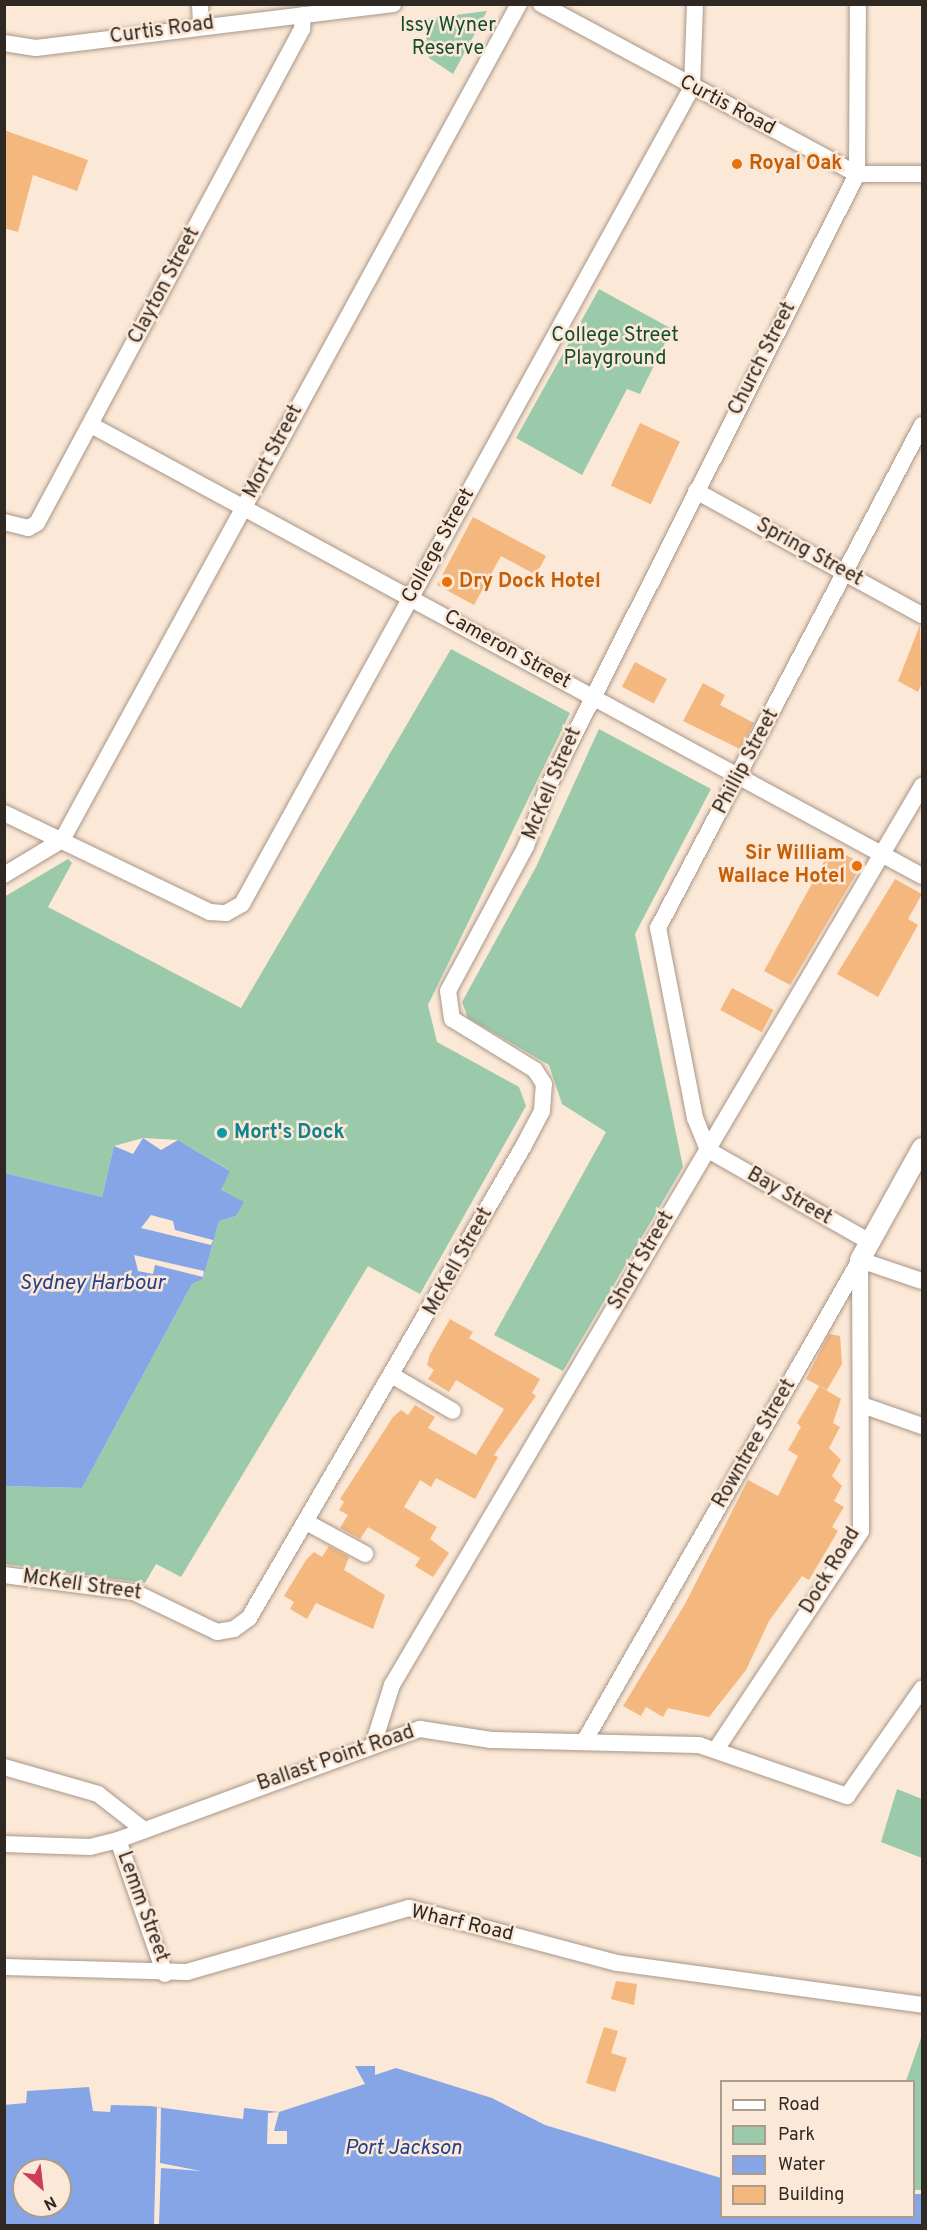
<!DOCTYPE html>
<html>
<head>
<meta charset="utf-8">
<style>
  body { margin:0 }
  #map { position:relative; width:927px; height:2230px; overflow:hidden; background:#fbe8d7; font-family:Overpass,sans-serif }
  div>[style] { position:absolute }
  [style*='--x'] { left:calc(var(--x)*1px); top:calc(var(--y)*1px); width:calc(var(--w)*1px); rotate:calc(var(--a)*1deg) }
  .green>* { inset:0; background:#9acaaa }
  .water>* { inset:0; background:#86a5e7 }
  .pier>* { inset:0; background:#fbe8d7 }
  .building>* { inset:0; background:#f4b77d; transform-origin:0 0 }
  .roads { filter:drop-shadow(0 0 2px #a89687) drop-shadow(0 0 2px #a89687) }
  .minor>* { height:16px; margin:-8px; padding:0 8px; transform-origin:8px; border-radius:8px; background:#fff }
  .tertiary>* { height:20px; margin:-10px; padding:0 10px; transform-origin:10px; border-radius:10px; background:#fff }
  .dots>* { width:16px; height:16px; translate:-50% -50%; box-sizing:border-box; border:3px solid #fbe8d7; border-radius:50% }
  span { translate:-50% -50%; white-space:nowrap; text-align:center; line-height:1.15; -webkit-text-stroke:5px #fbe8d7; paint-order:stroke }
  .park-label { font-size:20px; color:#124d2e }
  .street-label { font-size:20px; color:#302923 }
  .food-label { font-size:20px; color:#c56008; font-weight:700 }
  .left { translate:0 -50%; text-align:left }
  .right { translate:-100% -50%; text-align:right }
  .culture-label { font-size:20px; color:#0d838f; font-weight:700 }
  .water-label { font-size:21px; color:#21408d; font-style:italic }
  .frame { position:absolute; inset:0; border:6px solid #302923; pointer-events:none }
  .legend { position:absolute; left:720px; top:2080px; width:195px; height:138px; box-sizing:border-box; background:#fbe8d7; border:2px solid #aa9c8f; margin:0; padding:8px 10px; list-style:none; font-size:18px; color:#302923 }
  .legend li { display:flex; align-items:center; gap:12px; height:30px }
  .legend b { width:30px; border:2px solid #aa9c8f }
  .north { position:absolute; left:12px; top:2158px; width:60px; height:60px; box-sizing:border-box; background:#fbe8d7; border:2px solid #aa9c8f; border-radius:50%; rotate:152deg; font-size:16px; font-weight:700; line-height:24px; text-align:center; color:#302923 }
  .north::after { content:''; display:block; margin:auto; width:21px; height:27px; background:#cd3d57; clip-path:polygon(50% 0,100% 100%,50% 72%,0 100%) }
</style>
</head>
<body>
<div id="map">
  <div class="green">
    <div style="clip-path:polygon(487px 11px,453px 74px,429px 58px,424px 19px)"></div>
    <div style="clip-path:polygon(599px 289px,672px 329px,640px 394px,627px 389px,582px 475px,516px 438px)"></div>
    <div style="clip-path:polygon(451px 649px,570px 713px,428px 1005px,437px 1042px,519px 1087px,526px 1106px,420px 1294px,368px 1266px,181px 1577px,156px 1564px,145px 1583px,5px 1564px,5px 1486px,82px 1488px,192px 1284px,203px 1279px,219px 1221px,236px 1216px,221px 1190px,229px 1170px,178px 1140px,143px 1138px,114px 1146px,102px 1197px,5px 1173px,4px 897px,68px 859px,72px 863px,48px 907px,241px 1008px)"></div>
    <div style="clip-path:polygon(599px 729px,711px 789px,635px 934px,683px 1167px,563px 1371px,494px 1335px,606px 1132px,562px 1104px,549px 1065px,468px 1018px,462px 1002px,536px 867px)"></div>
    <div style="clip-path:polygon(897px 1789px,922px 1799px,922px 1858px,881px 1842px)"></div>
    <div style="clip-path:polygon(922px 2035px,922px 2190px,914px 2190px,914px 2082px,906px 2081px)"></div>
  </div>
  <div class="water">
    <div style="clip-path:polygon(143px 1138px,161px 1150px,178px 1140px,230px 1171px,221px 1190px,244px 1202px,236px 1216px,219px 1221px,203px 1279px,192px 1284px,82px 1488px,5px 1486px,5px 1173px,102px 1197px,114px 1146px,133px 1154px)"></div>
    <div style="clip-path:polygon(evenodd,355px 2066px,375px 2066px,375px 2075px,396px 2068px,492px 2098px,545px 2125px,721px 2178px,722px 2216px,914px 2216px,914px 2194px,922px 2194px,922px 2225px,5px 2225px,4px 2105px,26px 2103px,27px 2091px,89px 2087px,93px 2111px,110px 2112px,111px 2105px,150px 2106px,243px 2119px,244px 2108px,279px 2112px,365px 2084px,355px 2066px,24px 2170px,60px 2170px,60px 2206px,24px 2206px,24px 2170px)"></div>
  </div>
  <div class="pier">
    <div style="clip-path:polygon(151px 1215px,173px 1221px,175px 1230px,213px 1240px,211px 1245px,141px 1228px)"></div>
    <div style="clip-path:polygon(134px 1255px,204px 1271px,203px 1277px,155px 1265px,153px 1274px,138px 1271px)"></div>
    <div style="clip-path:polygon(157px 2107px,161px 2108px,160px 2163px,201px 2171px,161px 2168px,159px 2225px,154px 2226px)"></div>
    <div style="clip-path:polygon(279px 2112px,274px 2131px,287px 2131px,287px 2144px,267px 2144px,268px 2113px)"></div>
  </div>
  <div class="building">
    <div style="clip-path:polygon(4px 130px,88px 160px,77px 191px,33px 175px,18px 232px,4px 228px)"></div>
    <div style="left:640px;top:423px;width:44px;height:69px;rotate:25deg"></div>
    <div style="clip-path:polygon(473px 517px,546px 556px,536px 575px,501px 556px,474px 605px,437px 585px)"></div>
    <div style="clip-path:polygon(920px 625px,922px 683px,918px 692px,898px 681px)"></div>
    <div style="left:635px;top:662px;width:36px;height:28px;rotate:28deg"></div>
    <div style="clip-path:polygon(703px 683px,725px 695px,720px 705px,754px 723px,740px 749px,683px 721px)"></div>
    <div style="clip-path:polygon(832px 847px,862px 864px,790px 985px,764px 971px)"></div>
    <div style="clip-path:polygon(895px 879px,922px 894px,908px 919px,918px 925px,878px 997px,837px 974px)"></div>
    <div style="left:732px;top:988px;width:47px;height:25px;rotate:28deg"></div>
    <div style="clip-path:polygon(450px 1319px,473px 1332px,469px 1338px,540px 1379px,532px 1393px,536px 1396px,494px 1455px,498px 1457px,475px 1499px,436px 1478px,431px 1487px,420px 1480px,404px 1507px,437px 1527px,430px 1539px,449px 1553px,433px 1577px,415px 1566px,420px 1558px,368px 1527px,360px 1539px,340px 1528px,348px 1515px,339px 1510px,344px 1502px,340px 1499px,393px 1417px,401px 1410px,408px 1415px,415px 1405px,435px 1417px,428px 1428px,476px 1455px,504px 1409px,456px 1380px,449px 1392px,428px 1379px,434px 1370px,427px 1365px,430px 1354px)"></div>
    <div style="clip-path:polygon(829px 1334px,840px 1336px,842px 1364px,827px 1390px,806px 1379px)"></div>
    <div style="clip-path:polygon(819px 1386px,841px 1399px,833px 1423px,840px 1427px,829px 1448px,841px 1460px,832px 1476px,842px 1486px,834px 1501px,844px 1507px,832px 1527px,838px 1531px,809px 1580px,802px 1576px,769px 1621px,746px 1670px,709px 1717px,668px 1708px,663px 1717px,646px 1707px,641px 1716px,623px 1706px,685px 1604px,748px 1480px,778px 1496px,798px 1456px,788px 1450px,801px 1427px,797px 1423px)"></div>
    <div style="clip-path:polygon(329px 1546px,349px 1557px,344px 1570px,385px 1595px,373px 1629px,316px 1603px,307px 1619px,290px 1609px,294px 1602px,284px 1596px,306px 1560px,314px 1552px,322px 1557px)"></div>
    <div style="clip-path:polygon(616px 1981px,637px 1984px,634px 2005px,611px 1999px)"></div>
    <div style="clip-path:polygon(604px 2027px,618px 2031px,611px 2053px,627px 2058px,615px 2092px,586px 2083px)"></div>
  </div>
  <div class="roads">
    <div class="minor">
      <div style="--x:200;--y:4;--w:20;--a:87"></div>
      <div style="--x:541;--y:4;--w:359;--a:28.3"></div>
      <div style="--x:857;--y:174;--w:65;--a:0"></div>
      <div style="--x:4;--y:43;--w:32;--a:9"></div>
      <div style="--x:36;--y:48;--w:360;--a:-7"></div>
      <div style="--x:91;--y:425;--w:945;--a:28.49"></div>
      <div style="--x:696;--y:491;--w:258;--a:28.8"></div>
      <div style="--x:4;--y:522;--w:25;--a:14"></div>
      <div style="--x:28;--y:528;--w:10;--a:-29"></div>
      <div style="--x:37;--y:523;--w:561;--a:-61.79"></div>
      <div style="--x:302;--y:29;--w:14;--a:-86"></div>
      <div style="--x:4;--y:813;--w:229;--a:25.7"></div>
      <div style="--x:210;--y:912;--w:16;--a:4"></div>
      <div style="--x:226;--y:913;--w:18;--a:-29"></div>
      <div style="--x:242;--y:904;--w:933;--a:-61.15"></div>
      <div style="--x:692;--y:87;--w:83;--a:-87.9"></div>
      <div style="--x:4;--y:875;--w:68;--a:-31.1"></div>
      <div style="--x:62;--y:840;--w:953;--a:-61.34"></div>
      <div style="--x:870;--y:1242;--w:186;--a:-150.4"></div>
      <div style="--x:708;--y:1150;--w:35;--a:-112"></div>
      <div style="--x:695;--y:1118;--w:194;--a:-101"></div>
      <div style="--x:658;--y:928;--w:568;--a:-62.31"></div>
      <div style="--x:860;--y:1260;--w:65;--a:18.7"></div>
      <div style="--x:393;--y:1376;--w:69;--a:30.3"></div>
      <div style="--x:862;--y:1405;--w:64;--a:19.3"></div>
      <div style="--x:308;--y:1523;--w:65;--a:28.5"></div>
      <div style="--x:4;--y:1575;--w:131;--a:7.5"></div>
      <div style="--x:134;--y:1592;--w:92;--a:25.7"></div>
      <div style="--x:217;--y:1632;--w:17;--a:-10"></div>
      <div style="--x:234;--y:1629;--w:19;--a:-36"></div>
      <div style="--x:249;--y:1618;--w:545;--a:-59.81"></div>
      <div style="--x:523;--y:1147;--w:41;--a:-62.2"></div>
      <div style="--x:542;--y:1111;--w:27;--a:-86"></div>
      <div style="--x:544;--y:1084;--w:17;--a:-123"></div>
      <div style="--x:535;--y:1070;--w:97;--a:-148.4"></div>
      <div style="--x:452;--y:1019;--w:28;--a:-98"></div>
      <div style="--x:448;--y:991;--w:165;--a:-61.7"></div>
      <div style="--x:526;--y:846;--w:61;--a:-69.8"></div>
      <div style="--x:547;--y:789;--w:689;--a:-63.25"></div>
      <div style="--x:857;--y:174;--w:170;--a:-89.7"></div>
      <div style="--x:585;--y:1740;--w:553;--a:-60.19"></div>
      <div style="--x:374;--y:1742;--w:60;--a:-72.5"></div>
      <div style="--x:392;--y:1685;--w:1044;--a:-59.48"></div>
      <div style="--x:717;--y:1748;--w:260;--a:-56.4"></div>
      <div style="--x:861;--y:1531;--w:270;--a:-90.2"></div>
      <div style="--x:4;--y:1767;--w:98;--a:16"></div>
      <div style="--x:98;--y:1794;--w:58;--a:38"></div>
      <div style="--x:118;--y:1840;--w:142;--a:70.7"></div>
      <div style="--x:4;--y:1844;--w:86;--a:2"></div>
      <div style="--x:90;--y:1847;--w:29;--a:-14"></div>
      <div style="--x:118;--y:1840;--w:322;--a:-20.2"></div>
      <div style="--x:420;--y:1729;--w:72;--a:8.8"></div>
      <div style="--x:491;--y:1740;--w:208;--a:1.4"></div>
      <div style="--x:699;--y:1745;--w:157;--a:19"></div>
      <div style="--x:847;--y:1796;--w:131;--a:-55"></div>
      <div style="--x:4;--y:1967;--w:183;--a:1.6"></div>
      <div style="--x:187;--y:1972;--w:231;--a:-16.1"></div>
      <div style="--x:409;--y:1908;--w:215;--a:14.8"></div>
      <div style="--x:617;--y:1963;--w:308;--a:7.8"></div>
    </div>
    <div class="tertiary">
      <div style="--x:860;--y:1260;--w:128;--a:-61"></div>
    </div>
  </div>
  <div class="dots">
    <div style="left:737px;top:164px;background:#e8710a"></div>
    <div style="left:447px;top:582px;background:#e8710a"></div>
    <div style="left:857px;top:866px;background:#e8710a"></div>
    <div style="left:222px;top:1133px;background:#0f9aa8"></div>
  </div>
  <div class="park-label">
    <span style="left:448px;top:38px">Issy Wyner<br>Reserve</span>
    <span style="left:615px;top:348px">College Street<br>Playground</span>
  </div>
  <div class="street-label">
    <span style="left:162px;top:31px;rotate:-8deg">Curtis Road</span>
    <span style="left:727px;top:106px;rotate:28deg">Curtis Road</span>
    <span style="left:165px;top:286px;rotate:-62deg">Clayton Street</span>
    <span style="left:763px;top:359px;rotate:-63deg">Church Street</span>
    <span style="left:274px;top:452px;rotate:-62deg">Mort Street</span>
    <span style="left:439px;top:546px;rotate:-61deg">College Street</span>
    <span style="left:809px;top:553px;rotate:29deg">Spring Street</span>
    <span style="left:507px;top:650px;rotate:29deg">Cameron Street</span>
    <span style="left:747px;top:762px;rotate:-62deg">Phillip Street</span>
    <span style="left:553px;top:784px;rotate:-67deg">McKell Street</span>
    <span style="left:789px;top:1197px;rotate:30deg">Bay Street</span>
    <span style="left:642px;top:1261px;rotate:-60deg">Short Street</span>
    <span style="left:459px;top:1262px;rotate:-61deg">McKell Street</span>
    <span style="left:755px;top:1444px;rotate:-60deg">Rowntree Street</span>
    <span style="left:831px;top:1571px;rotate:-59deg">Dock Road</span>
    <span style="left:82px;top:1586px;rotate:8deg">McKell Street</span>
    <span style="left:336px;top:1759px;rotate:-19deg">Ballast Point Road</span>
    <span style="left:142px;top:1907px;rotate:70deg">Lemm Street</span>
    <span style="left:462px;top:1924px;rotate:13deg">Wharf Road</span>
  </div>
  <div class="food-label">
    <span class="left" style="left:749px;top:164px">Royal Oak</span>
    <span class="left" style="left:459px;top:582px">Dry Dock Hotel</span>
    <span class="right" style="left:845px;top:866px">Sir William<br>Wallace Hotel</span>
  </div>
  <div class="culture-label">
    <span class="left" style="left:234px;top:1133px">Mort's Dock</span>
  </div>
  <div class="water-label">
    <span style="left:92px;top:1284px">Sydney Harbour</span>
    <span style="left:403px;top:2149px">Port Jackson</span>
  </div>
  <div class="frame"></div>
  <ul class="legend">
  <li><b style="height:8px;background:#fff"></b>Road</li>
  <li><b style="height:16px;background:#9acaaa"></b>Park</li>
  <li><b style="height:16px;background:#86a5e7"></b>Water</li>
  <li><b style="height:16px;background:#f4b77d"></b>Building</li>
  </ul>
  <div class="north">N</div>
</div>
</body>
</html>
